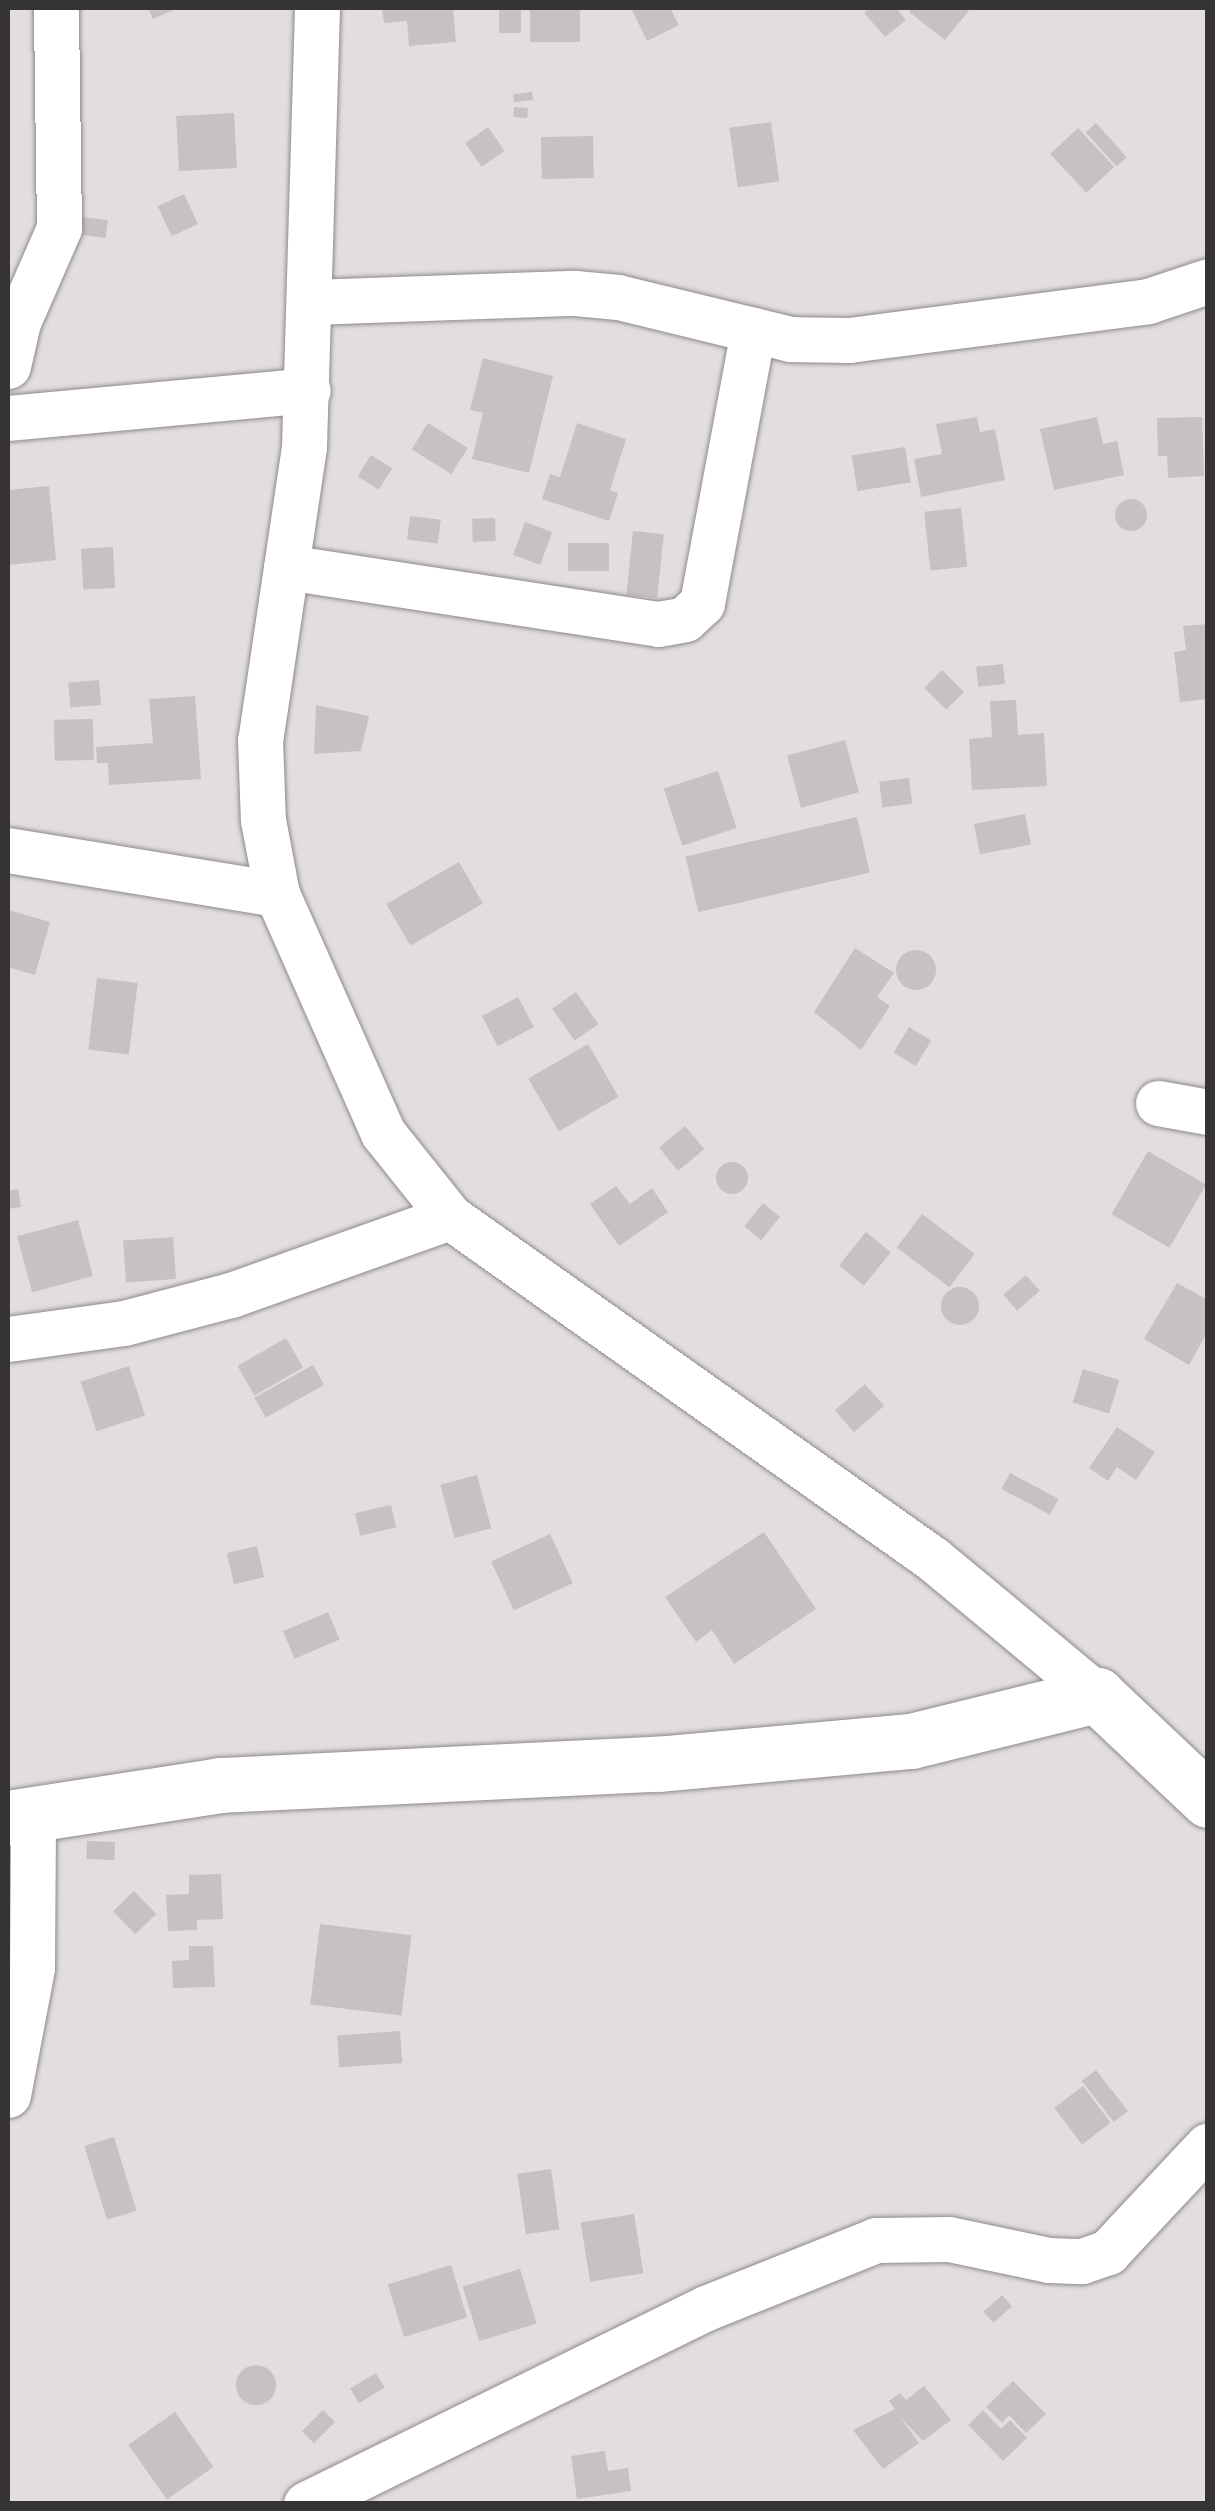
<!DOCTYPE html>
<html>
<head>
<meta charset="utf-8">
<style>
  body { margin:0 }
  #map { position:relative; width:1215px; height:2511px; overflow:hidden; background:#e2dde0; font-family:"Source Sans 3",sans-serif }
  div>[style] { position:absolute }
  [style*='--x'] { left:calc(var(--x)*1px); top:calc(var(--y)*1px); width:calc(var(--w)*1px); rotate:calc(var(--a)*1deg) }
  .building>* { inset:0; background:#c7c1c2; transform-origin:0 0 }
  .round { border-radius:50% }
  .roads { filter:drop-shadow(0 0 2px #8e898b) drop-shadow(0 0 2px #8e898b) }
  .street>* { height:45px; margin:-22.5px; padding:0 22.5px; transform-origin:22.5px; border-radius:22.5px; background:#fff }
  .secondary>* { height:55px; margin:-27.5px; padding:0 27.5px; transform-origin:27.5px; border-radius:27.5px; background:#fff }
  span { translate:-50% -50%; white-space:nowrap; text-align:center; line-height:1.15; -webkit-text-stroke:8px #fff; paint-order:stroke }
  .frame { position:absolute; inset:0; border:10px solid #353334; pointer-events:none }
</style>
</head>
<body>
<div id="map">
  <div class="building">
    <div style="clip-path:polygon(148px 8px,178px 8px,153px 19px)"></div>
    <div style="clip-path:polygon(382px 8px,453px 8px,456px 42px,409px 46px,407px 21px,384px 23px)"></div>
    <div style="left:499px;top:8px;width:22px;height:25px"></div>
    <div style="left:530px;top:8px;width:50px;height:34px"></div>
    <div style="clip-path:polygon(631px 8px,670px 8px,679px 25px,647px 41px)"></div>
    <div style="clip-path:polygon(871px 8px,896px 8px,906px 20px,885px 37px,864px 13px)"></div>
    <div style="clip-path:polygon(913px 8px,971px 8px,945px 40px,909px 12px)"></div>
    <div style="left:532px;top:92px;width:8px;height:19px;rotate:83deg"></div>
    <div style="left:514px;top:107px;width:14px;height:10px;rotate:4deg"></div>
    <div style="left:234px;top:113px;width:55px;height:58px;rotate:87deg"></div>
    <div style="left:771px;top:122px;width:60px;height:42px;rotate:82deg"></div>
    <div style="left:1096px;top:123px;width:46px;height:14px;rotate:48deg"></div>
    <div style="left:488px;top:127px;width:29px;height:28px;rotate:55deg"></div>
    <div style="left:1078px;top:128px;width:53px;height:38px;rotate:47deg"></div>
    <div style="left:593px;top:136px;width:42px;height:52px;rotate:89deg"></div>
    <div style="left:184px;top:194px;width:33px;height:29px;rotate:65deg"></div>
    <div style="left:82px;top:217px;width:26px;height:18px;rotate:7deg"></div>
    <div style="clip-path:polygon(483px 358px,553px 376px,529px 473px,472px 459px,483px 413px,470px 410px)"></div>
    <div style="clip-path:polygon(977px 417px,980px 432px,995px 429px,1005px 480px,921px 497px,914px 459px,942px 454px,936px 424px)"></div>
    <div style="clip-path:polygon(1097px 417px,1103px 444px,1117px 441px,1124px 475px,1054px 490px,1040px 429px)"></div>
    <div style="clip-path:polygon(1202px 417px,1204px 476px,1168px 478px,1167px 456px,1158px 456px,1157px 418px)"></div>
    <div style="left:428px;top:423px;width:47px;height:31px;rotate:32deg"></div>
    <div style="clip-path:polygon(577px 423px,626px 439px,610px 490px,618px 493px,609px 521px,542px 499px,550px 474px,560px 477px)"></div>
    <div style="left:905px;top:447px;width:36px;height:54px;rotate:81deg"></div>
    <div style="left:371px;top:455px;width:25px;height:25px;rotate:32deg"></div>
    <div style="clip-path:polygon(49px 486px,56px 560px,8px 565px,8px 490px)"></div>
    <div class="round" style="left:1115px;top:499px;width:32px;height:32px"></div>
    <div style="left:961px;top:508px;width:59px;height:37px;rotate:84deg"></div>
    <div style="left:410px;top:516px;width:31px;height:24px;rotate:7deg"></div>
    <div style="left:495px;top:518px;width:23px;height:23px;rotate:88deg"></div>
    <div style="left:525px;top:522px;width:29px;height:35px;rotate:20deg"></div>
    <div style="left:633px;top:531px;width:31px;height:64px;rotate:6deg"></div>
    <div style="left:568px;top:543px;width:41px;height:28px"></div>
    <div style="left:113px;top:547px;width:41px;height:32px;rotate:87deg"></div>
    <div style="clip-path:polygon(1208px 624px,1208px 699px,1180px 702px,1174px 652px,1186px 650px,1183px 626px)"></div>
    <div style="left:1003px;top:664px;width:20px;height:27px;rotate:84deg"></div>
    <div style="left:942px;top:670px;width:31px;height:25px;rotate:45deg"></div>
    <div style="left:99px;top:680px;width:25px;height:31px;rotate:85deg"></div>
    <div style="clip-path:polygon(195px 696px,201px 779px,109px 785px,108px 763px,97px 763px,96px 747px,153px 743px,149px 699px)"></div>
    <div style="clip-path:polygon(1016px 700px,1018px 735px,1044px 733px,1047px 786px,972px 790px,969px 739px,992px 737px,990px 701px)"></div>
    <div style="clip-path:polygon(316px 705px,369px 716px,361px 751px,314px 754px)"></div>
    <div style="left:93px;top:719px;width:41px;height:39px;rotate:89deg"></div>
    <div style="left:845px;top:740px;width:54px;height:60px;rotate:75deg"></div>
    <div style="left:718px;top:771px;width:60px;height:57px;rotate:72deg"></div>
    <div style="left:909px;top:778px;width:26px;height:30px;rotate:83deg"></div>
    <div style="left:1025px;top:814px;width:31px;height:52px;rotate:79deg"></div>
    <div style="left:857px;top:817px;width:57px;height:176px;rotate:77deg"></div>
    <div style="left:459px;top:862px;width:48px;height:84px;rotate:60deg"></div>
    <div style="clip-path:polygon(8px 910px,50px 922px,35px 975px,8px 967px)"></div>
    <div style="clip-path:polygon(855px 948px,894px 973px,877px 997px,890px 1006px,861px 1050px,814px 1012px)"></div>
    <div class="round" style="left:896px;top:950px;width:40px;height:40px"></div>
    <div style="left:97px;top:978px;width:41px;height:72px;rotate:7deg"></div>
    <div style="left:576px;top:992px;width:39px;height:29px;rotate:55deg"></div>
    <div style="left:518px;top:997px;width:34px;height:41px;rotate:62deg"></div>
    <div style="left:909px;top:1027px;width:26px;height:30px;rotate:31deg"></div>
    <div style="left:588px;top:1044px;width:61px;height:69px;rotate:60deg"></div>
    <div style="left:685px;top:1126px;width:30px;height:34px;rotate:50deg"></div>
    <div style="left:1148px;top:1151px;width:67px;height:73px;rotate:30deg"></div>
    <div class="round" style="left:716px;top:1162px;width:32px;height:32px"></div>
    <div style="clip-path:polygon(616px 1186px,630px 1204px,652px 1188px,668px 1212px,619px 1246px,590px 1204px)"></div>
    <div style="clip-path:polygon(18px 1189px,21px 1207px,8px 1209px,8px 1191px)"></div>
    <div style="left:763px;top:1203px;width:22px;height:30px;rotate:39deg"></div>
    <div style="left:922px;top:1214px;width:66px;height:42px;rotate:37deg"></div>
    <div style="left:78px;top:1220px;width:58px;height:63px;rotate:75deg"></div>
    <div style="left:866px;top:1232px;width:32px;height:43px;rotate:39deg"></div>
    <div style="left:173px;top:1237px;width:42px;height:50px;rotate:86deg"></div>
    <div style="left:1026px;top:1275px;width:21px;height:30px;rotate:49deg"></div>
    <div style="clip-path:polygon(1177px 1283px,1208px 1300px,1208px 1331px,1189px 1365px,1144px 1339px)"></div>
    <div class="round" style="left:941px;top:1287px;width:38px;height:38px"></div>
    <div style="left:286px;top:1338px;width:34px;height:56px;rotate:60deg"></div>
    <div style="left:313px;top:1365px;width:23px;height:67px;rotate:61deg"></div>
    <div style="left:129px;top:1366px;width:52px;height:51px;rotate:72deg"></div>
    <div style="left:1083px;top:1369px;width:38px;height:35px;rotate:17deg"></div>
    <div style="left:865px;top:1384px;width:29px;height:40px;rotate:49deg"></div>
    <div style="clip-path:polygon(1117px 1427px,1155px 1452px,1136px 1480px,1117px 1467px,1108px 1481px,1089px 1468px)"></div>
    <div style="left:1010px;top:1473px;width:55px;height:18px;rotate:28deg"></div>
    <div style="left:477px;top:1475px;width:55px;height:38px;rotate:75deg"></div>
    <div style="left:391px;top:1505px;width:23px;height:37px;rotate:77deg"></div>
    <div style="clip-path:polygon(764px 1532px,816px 1609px,734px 1664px,712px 1630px,696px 1642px,665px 1597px)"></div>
    <div style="left:550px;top:1534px;width:54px;height:65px;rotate:65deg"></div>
    <div style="left:257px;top:1546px;width:32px;height:31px;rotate:77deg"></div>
    <div style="left:328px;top:1612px;width:30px;height:49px;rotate:67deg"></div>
    <div style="left:87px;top:1841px;width:28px;height:18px;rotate:2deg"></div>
    <div style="clip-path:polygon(221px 1874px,223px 1919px,197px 1920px,197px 1930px,168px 1931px,166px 1895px,189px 1894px,189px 1875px)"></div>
    <div style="left:134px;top:1891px;width:32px;height:29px;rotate:46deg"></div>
    <div style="left:320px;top:1924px;width:92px;height:81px;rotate:7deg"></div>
    <div style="clip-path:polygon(189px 1946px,213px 1946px,215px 1987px,173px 1988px,172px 1961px,189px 1960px)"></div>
    <div style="left:400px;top:2031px;width:32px;height:63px;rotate:86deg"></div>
    <div style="left:1096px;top:2070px;width:52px;height:18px;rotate:52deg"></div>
    <div style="left:1083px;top:2086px;width:46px;height:36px;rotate:53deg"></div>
    <div style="left:114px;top:2137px;width:77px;height:31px;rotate:73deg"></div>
    <div style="left:551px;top:2169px;width:61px;height:34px;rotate:82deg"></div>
    <div style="left:634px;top:2214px;width:60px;height:54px;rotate:81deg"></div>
    <div style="left:451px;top:2265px;width:55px;height:66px;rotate:73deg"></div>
    <div style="left:520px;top:2269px;width:57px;height:60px;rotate:73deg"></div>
    <div style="left:1002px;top:2295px;width:15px;height:25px;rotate:48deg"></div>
    <div class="round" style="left:236px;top:2365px;width:40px;height:40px"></div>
    <div style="left:376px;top:2373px;width:17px;height:30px;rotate:59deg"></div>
    <div style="clip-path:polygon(1013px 2381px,1046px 2414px,1026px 2433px,1009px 2415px,1002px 2423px,986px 2407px)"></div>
    <div style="clip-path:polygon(924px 2386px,951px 2420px,923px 2441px,900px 2417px,919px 2443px,883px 2469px,853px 2430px,895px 2409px,889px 2401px,900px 2393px,906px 2400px)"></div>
    <div style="left:323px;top:2410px;width:17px;height:30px;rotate:45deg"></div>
    <div style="clip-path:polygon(983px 2410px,1001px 2429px,1010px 2420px,1027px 2438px,1003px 2461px,968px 2425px)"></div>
    <div style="left:175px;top:2412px;width:67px;height:57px;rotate:55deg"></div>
    <div style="clip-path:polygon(605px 2451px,608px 2471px,628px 2468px,631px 2491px,577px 2499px,571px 2456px)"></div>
  </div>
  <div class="roads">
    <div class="street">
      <div style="--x:317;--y:8;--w:439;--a:91.7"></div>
      <div style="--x:304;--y:447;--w:296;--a:98.5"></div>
      <div style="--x:260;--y:740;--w:80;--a:87.9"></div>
      <div style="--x:263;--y:820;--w:75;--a:79.3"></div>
      <div style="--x:277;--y:894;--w:261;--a:66.1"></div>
      <div style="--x:383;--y:1133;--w:107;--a:51.4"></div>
      <div style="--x:450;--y:1217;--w:592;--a:35.3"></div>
      <div style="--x:933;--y:1559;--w:213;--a:39.7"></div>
      <div style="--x:311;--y:302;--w:264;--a:-2"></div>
      <div style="--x:575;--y:293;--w:43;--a:5.3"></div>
      <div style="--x:618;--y:297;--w:177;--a:13.7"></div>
      <div style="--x:790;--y:339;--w:59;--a:1"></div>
      <div style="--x:849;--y:340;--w:302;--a:-7.4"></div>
      <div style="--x:1148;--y:301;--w:63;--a:-18.4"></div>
      <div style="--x:8;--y:366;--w:45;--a:-77.2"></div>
      <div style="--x:18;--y:322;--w:103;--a:-66.4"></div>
      <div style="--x:59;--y:228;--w:220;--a:-90.8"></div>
      <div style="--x:8;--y:418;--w:301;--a:-5.3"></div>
      <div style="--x:286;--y:567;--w:376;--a:8.7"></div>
      <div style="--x:658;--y:624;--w:27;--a:-10"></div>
      <div style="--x:685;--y:619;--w:23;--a:-43"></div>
      <div style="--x:702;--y:603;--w:278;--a:-79.4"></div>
      <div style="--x:8;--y:850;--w:273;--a:9.3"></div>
      <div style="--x:1158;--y:1103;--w:51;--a:10.2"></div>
      <div style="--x:8;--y:1339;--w:117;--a:-7.9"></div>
      <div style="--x:124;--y:1323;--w:111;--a:-14.7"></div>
      <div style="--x:231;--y:1295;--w:232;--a:-19.6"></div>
      <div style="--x:8;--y:2095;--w:129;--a:-79.3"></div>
      <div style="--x:32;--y:1968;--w:157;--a:-89.6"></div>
      <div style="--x:306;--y:2504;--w:445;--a:-26.1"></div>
      <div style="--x:706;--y:2308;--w:183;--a:-21.8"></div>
      <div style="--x:876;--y:2240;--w:73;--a:-0.8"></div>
      <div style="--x:949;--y:2239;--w:102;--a:11.9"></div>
      <div style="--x:1049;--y:2260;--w:33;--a:2"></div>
      <div style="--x:1082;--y:2261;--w:28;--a:-19"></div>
      <div style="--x:1108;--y:2252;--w:146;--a:-46.9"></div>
    </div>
    <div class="secondary">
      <div style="--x:8;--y:1818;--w:215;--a:-8.8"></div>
      <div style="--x:220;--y:1785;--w:438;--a:-2.8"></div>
      <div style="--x:657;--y:1764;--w:255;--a:-5.2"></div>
      <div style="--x:911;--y:1741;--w:192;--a:-13.9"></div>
      <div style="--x:1097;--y:1695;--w:153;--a:43.4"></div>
    </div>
  </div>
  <div class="frame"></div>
</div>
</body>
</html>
